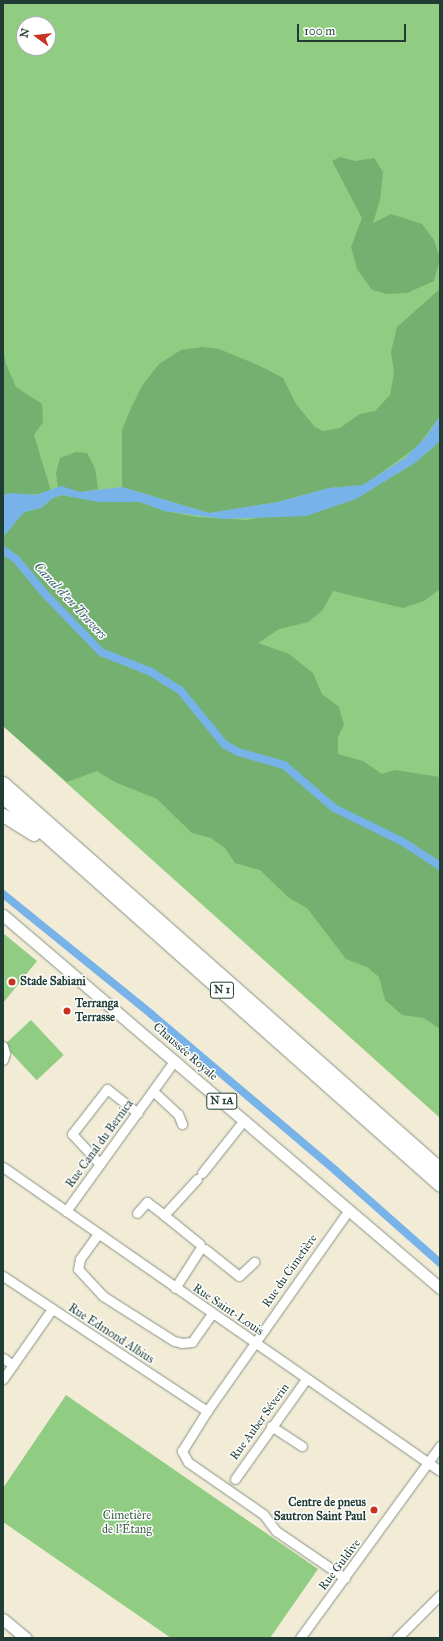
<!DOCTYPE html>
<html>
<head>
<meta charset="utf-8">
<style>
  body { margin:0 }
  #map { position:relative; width:443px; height:1641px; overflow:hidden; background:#f2ecd7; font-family:"IM FELL Great Primer",serif }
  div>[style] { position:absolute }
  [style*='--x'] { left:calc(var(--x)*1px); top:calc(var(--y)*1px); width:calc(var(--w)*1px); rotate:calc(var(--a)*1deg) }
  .green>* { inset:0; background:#90cc81; transform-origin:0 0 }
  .forest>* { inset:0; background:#74b06f }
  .water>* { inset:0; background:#77b3e8 }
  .canal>* { height:8px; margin:-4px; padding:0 4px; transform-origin:4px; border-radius:4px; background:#77b3e8 }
  .roads { filter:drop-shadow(0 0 1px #889486) drop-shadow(0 0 1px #889486) }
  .minor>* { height:9px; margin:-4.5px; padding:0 4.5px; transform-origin:4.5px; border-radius:4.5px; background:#fff }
  .major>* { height:11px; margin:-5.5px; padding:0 5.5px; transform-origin:5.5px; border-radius:5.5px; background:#fff }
  .highway>* { height:13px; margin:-6.5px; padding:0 6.5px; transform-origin:6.5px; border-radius:6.5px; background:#fff }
  .dots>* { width:11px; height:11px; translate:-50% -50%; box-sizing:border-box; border:2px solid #fff; border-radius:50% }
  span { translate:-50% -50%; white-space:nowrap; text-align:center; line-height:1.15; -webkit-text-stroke:3px #fff; paint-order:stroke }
  .shield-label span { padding:1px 3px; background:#fff; border:1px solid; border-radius:3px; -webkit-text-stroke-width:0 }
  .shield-label { font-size:11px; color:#1f3d34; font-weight:700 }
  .poi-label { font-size:12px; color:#1f3d34; font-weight:700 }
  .left { translate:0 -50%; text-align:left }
  .right { translate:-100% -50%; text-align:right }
  .street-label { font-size:12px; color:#1f3d34 }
  .park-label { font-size:12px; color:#3b6147 }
  .water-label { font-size:13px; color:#39606a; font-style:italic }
  .frame { position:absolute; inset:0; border:4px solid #1f3d34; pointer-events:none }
  .north { position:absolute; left:16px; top:16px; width:40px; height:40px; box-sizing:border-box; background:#fff; border:1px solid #a5b1ae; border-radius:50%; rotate:285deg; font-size:11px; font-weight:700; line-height:16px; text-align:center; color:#1f3d34 }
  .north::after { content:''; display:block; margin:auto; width:14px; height:18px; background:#c8321e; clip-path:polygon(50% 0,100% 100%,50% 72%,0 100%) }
  .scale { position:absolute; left:297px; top:24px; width:109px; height:18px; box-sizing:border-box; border:2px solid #1f3d34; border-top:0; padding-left:5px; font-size:12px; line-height:14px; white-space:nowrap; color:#1f3d34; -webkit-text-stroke:3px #fff; paint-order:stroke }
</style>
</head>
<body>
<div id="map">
  <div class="green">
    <div style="clip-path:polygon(evenodd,3px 3px,440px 3px,440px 1118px,3px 726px,3px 3px,24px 24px,48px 24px,48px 48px,24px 48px,24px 24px)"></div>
    <div style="clip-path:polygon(3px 933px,37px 961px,3px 1003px)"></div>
    <div style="left:31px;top:1020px;width:48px;height:37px;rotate:47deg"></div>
    <div style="clip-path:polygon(66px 1395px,318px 1569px,270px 1638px,171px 1638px,3px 1522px,3px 1488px)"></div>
  </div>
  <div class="forest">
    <div style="clip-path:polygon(340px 157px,355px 161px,374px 158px,383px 172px,380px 200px,373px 223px,391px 214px,422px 224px,434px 240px,440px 259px,434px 281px,407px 293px,387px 294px,372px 290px,357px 269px,351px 247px,362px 218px,332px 161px)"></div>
    <div style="clip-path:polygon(440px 289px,440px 416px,418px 446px,378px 475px,363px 485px,329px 488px,278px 502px,209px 513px,122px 487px,122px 430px,131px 408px,142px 386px,159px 364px,181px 350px,202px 347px,219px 349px,260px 366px,283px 378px,296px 404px,315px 427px,323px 431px,340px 428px,360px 414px,375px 411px,390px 395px,394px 373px,391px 352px,397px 327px)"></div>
    <div style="clip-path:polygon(3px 349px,6px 364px,16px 387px,42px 404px,43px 422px,34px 435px,51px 491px,43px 494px,3px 495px)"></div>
    <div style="clip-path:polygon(440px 441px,440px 589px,424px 601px,403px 608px,333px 591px,322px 611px,308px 622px,279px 629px,258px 643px,289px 654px,313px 673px,322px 694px,339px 707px,344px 725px,338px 737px,338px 754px,363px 761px,382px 774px,395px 770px,440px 777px,440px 1029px,424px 1018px,402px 1015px,385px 1000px,379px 977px,367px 967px,346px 959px,307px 908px,289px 898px,260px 870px,235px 863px,225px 848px,211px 838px,192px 833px,157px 799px,115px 782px,97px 771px,67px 782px,3px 726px,3px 537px,24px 512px,41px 508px,53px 498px,62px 495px,99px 502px,140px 502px,164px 511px,197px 517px,247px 520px,356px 499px,416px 462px)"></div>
    <div style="clip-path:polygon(76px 452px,87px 453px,95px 468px,98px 489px,80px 492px,58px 488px,56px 473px,60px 458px)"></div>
  </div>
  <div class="water">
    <div style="clip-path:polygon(440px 416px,440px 441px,416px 462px,356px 499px,306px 516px,224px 519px,164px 511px,140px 502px,99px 502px,62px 495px,53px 498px,41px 508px,24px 512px,3px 537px,3px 495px,11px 493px,36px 495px,61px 486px,80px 492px,122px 487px,209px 513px,278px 502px,329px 488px,363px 485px,405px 458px,426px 437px)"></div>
  </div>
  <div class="canal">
    <div style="--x:3;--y:550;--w:16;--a:35"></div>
    <div style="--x:16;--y:559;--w:45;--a:50.4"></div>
    <div style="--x:45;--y:594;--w:81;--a:46"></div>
    <div style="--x:101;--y:652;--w:54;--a:21.8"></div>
    <div style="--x:151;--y:672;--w:34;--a:32"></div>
    <div style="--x:180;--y:690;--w:70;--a:50.8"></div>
    <div style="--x:224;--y:744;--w:16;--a:30"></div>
    <div style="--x:238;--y:752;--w:48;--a:15.8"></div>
    <div style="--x:284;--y:765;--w:66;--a:40.7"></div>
    <div style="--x:334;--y:808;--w:77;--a:26.2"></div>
    <div style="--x:403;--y:842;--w:44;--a:33"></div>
    <div style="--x:3;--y:894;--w:191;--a:39"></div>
    <div style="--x:151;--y:1014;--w:243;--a:40.3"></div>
    <div style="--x:336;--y:1171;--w:139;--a:41.5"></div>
  </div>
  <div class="roads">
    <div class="minor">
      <div style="--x:3;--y:1046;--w:7;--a:74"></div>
      <div style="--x:5;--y:1053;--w:7;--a:106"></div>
      <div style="--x:153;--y:1091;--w:34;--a:43"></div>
      <div style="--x:178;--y:1114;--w:11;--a:68"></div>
      <div style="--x:100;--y:1164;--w:41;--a:-133"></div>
      <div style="--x:72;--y:1134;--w:57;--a:-52.1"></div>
      <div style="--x:107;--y:1089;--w:39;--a:38"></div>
      <div style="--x:3;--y:1167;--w:532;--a:34.82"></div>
      <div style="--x:202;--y:1173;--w:68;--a:-51.6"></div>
      <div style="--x:197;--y:1179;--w:49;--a:132.5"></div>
      <div style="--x:164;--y:1215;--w:46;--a:38.9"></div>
      <div style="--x:66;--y:1211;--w:186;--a:-54.2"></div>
      <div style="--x:137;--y:1213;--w:15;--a:-48"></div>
      <div style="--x:147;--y:1202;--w:21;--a:37"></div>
      <div style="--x:98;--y:1234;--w:31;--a:126"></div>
      <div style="--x:80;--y:1259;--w:10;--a:101"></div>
      <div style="--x:78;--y:1269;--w:37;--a:47"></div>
      <div style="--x:103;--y:1296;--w:84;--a:32.4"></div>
      <div style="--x:174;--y:1341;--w:8;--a:14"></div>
      <div style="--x:182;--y:1343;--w:10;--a:-6"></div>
      <div style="--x:192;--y:1342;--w:35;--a:-55"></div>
      <div style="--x:205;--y:1249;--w:43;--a:38.5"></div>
      <div style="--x:239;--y:1276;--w:21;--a:-43"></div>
      <div style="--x:3;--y:1276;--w:245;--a:33.5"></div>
      <div style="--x:175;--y:1288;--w:46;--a:-57.3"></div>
      <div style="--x:3;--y:1358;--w:12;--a:35"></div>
      <div style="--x:3;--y:1379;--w:85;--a:-55"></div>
      <div style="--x:271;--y:1426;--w:37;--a:33"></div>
      <div style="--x:235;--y:1479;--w:123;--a:-54.6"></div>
      <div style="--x:345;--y:1578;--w:83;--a:-145.7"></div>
      <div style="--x:276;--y:1531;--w:21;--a:-127"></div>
      <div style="--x:263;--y:1514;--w:91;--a:-145.3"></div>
      <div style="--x:188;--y:1462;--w:13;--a:-119"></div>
      <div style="--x:182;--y:1451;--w:47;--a:-58"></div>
      <div style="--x:207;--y:1411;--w:246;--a:-54.8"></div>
      <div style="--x:300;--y:1638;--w:238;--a:-53.9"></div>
      <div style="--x:397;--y:1638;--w:61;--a:-45"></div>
    </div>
    <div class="major">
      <div style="--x:3;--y:915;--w:575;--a:40.48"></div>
      <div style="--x:3;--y:1619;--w:30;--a:40"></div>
    </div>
    <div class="highway">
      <div style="--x:3;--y:783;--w:583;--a:41.45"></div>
      <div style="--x:3;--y:797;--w:584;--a:41.6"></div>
      <div style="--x:3;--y:815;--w:36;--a:32"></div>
    </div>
  </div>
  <div class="dots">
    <div style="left:12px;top:982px;background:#c8321e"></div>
    <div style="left:67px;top:1011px;background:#c8321e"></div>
    <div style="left:374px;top:1510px;background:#c8321e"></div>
  </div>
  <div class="shield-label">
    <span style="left:222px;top:990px">N 1</span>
    <span style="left:222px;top:1101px">N 1A</span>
  </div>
  <div class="poi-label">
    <span class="left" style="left:20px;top:982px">Stade Sabiani</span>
    <span class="left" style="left:75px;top:1011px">Terranga<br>Terrasse</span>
    <span class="right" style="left:366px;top:1510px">Centre de pneus<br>Sautron Saint Paul</span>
  </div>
  <div class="street-label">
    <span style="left:185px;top:1052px;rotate:41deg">Chaussée Royale</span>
    <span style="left:100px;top:1144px;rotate:-54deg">Rue Canal du Bernica</span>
    <span style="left:290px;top:1271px;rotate:-55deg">Rue du Cimetière</span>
    <span style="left:228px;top:1310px;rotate:34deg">Rue Saint-Louis</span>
    <span style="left:111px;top:1334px;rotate:33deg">Rue Edmond Albius</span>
    <span style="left:260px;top:1422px;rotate:-54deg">Rue Auber Séverin</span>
    <span style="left:340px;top:1565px;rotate:-53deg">Rue Guldive</span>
  </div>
  <div class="park-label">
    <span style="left:127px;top:1523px">Cimetière<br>de l'Étang</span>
  </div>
  <div class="water-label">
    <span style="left:70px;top:601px;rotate:47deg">Canal d'en Travers</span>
  </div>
  <div class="frame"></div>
  <div class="north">N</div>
  <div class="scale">100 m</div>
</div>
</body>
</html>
